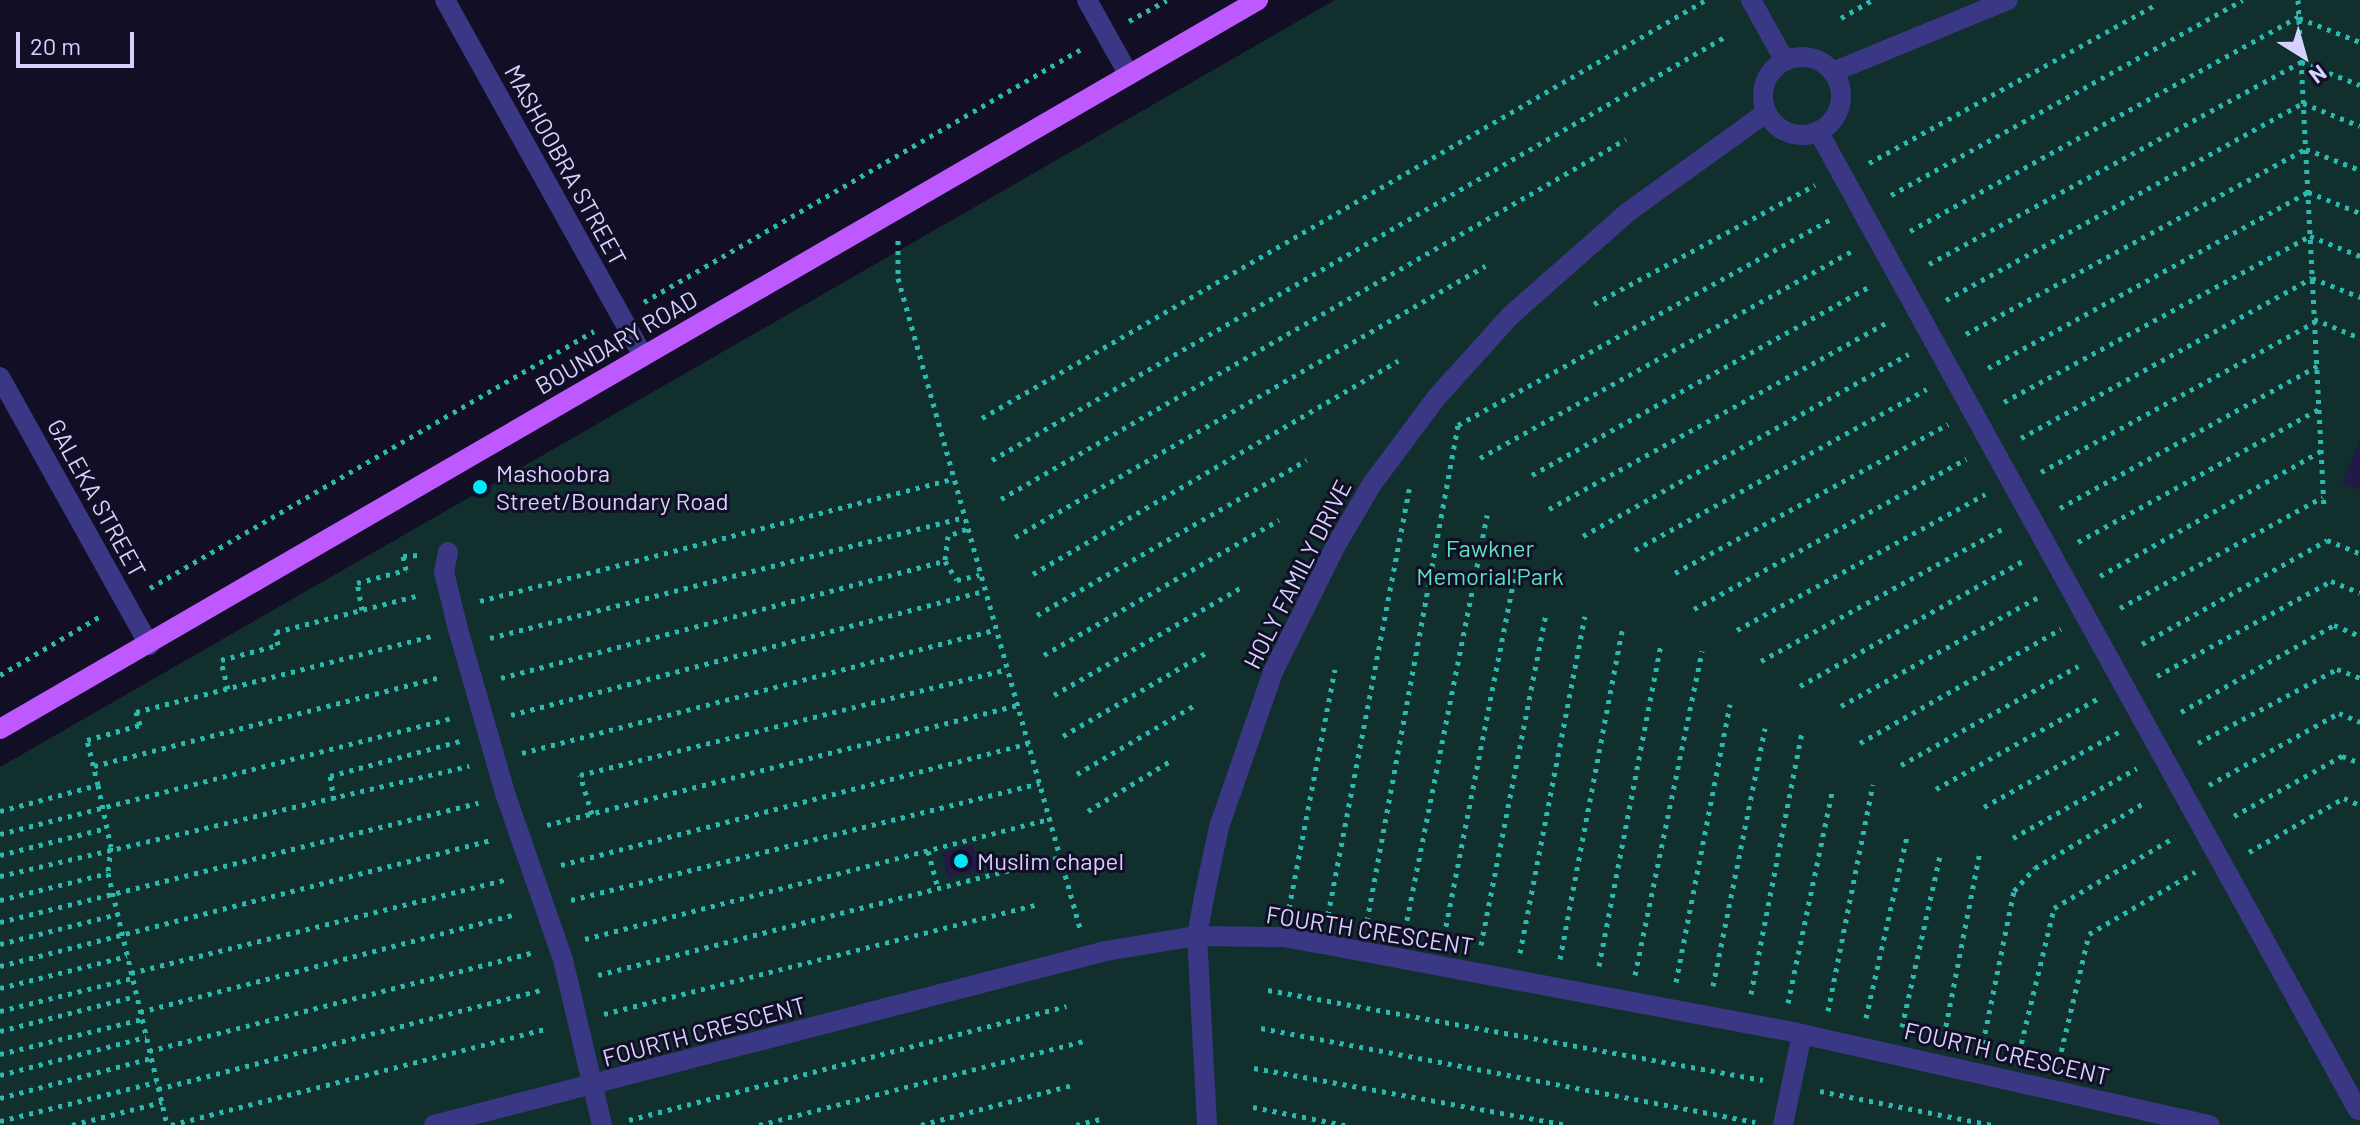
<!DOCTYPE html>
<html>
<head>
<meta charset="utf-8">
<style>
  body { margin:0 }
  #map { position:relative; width:2360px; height:1125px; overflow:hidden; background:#110e25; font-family:Barlow,sans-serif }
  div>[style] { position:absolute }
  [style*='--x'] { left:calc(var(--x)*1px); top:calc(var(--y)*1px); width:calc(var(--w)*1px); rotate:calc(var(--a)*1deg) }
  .green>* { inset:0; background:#112f2d }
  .building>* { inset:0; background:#221a46; transform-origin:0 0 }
  .path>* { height:5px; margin-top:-2.5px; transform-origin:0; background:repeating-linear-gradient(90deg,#2cb9ae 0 4px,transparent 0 10px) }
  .minor>* { height:20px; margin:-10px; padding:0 10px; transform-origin:10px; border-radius:10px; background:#3a3885 }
  .minor>.ring { margin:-10px; padding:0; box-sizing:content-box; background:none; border:20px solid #3a3885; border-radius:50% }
  .major>* { height:20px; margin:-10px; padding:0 10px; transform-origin:10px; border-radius:10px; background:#be59ff }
  .dots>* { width:22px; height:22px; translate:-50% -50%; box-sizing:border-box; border:4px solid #110e25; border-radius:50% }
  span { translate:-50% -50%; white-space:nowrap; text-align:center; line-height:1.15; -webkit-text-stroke:6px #110e25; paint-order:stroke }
  .street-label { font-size:24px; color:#d6d2ff }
  .poi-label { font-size:24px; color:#d6d2ff }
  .left { translate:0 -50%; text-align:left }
  .park-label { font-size:24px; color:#5be2be }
  .north { position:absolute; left:2264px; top:16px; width:80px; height:80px; -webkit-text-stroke:6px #110e25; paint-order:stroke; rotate:143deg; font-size:22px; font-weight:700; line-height:32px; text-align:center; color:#d6d2ff }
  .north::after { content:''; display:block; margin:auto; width:28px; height:36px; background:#d6d2ff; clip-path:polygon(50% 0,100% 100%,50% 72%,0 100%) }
  .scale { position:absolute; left:16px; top:32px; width:118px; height:36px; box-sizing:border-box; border:4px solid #d6d2ff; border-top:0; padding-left:10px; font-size:24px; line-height:28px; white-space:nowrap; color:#d6d2ff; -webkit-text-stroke:6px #110e25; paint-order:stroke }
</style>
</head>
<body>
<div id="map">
  <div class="green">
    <div style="clip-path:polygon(1335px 0,2360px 0,2360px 1125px,0 1125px,0 767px)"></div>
  </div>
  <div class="building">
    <div style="clip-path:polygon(2360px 439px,2360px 490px,2342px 483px)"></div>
    <div style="left:973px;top:845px;width:26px;height:32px;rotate:77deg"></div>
  </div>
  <div class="path">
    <div style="--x:2298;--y:0;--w:509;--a:87.07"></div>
    <div style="--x:1841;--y:18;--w:36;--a:-30"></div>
    <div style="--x:2299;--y:18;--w:66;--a:21.5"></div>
    <div style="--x:1129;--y:21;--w:43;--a:-28.9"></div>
    <div style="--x:1869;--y:163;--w:325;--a:-28.9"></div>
    <div style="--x:1891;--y:195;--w:402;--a:-29"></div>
    <div style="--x:1910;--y:231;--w:444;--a:-28.9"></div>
    <div style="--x:898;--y:240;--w:38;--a:90"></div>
    <div style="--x:898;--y:278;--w:675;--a:74.36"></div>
    <div style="--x:1929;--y:264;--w:423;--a:-28.5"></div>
    <div style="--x:2301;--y:62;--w:63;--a:21.3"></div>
    <div style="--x:1946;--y:300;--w:408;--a:-28.9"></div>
    <div style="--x:2303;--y:103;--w:61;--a:22"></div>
    <div style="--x:644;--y:302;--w:507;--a:-30.05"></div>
    <div style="--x:1594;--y:304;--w:251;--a:-28.3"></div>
    <div style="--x:2314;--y:319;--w:50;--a:22.4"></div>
    <div style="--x:1966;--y:334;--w:387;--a:-28.6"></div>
    <div style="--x:2306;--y:149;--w:58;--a:21.3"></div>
    <div style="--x:1988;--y:368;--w:365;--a:-28.8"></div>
    <div style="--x:2308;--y:192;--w:56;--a:22"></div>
    <div style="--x:2004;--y:402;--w:348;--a:-28.5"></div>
    <div style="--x:2310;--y:236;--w:54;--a:21.8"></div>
    <div style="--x:982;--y:418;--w:834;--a:-30.01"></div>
    <div style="--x:2021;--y:438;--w:332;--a:-28.8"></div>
    <div style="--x:2312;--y:278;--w:52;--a:21.6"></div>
    <div style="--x:1480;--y:458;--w:427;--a:-29.1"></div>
    <div style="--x:992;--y:460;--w:850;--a:-30"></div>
    <div style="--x:2041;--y:472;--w:312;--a:-28.7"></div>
    <div style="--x:1532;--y:475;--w:387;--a:-29.2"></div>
    <div style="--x:1001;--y:499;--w:721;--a:-29.94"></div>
    <div style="--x:2060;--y:508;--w:294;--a:-28.9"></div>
    <div style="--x:1549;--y:509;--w:389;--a:-28.9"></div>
    <div style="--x:966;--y:529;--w:19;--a:159"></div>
    <div style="--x:948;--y:536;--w:25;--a:97"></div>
    <div style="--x:945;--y:561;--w:22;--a:58"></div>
    <div style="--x:957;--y:580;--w:23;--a:-13"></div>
    <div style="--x:1583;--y:536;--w:373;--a:-29.2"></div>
    <div style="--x:1015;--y:537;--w:543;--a:-29.97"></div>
    <div style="--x:2078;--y:542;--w:275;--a:-28.9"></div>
    <div style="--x:1635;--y:550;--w:333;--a:-28.9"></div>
    <div style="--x:1675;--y:573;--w:311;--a:-28.6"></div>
    <div style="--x:1033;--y:574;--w:423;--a:-30.3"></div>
    <div style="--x:2100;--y:576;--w:254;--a:-29.5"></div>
    <div style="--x:150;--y:588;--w:513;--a:-30.06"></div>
    <div style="--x:480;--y:601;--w:488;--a:-14.5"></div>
    <div style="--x:2120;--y:608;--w:231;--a:-28.7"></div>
    <div style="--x:1694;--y:609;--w:311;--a:-28.9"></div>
    <div style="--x:362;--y:610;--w:27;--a:-100"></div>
    <div style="--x:357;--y:583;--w:51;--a:-14.9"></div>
    <div style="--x:406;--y:570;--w:14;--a:-102"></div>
    <div style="--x:403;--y:556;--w:15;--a:-4"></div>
    <div style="--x:1037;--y:615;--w:311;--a:-29.9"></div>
    <div style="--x:1737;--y:630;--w:283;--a:-28.7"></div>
    <div style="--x:490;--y:638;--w:488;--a:-14.3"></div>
    <div style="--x:2142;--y:644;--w:212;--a:-29.3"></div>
    <div style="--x:2327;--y:540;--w:35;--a:22"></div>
    <div style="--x:1044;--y:655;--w:271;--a:-29.9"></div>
    <div style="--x:1761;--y:661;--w:277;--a:-28.7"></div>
    <div style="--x:0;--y:675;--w:115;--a:-30.4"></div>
    <div style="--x:2157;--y:676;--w:198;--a:-28.6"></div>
    <div style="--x:2331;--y:581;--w:31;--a:22"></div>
    <div style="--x:501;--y:678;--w:459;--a:-14.8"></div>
    <div style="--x:1800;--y:686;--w:256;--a:-29.3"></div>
    <div style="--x:228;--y:689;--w:30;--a:-104"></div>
    <div style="--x:221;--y:660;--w:59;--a:-14.7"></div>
    <div style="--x:278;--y:645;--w:13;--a:-99"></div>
    <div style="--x:276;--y:632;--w:149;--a:-14.4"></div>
    <div style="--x:1054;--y:695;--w:215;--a:-29.9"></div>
    <div style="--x:1841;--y:706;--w:227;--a:-28.9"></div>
    <div style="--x:2181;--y:712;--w:176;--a:-29.6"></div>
    <div style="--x:2334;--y:625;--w:28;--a:23"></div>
    <div style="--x:511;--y:715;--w:489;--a:-14.7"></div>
    <div style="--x:1063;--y:736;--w:169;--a:-30.2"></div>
    <div style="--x:1860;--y:743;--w:231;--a:-29.6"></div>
    <div style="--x:2198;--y:743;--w:157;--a:-28"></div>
    <div style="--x:2337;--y:669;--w:25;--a:21"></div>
    <div style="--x:522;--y:753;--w:489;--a:-14.6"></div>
    <div style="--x:1901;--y:765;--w:203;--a:-29.2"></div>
    <div style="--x:94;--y:766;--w:358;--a:-14.4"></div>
    <div style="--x:1077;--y:774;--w:137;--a:-30.3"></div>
    <div style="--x:98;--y:785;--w:46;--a:-103.7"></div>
    <div style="--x:87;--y:740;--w:55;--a:-15.8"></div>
    <div style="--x:140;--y:725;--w:14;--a:-107"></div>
    <div style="--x:136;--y:712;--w:306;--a:-14.4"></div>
    <div style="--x:2209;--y:785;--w:149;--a:-29"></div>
    <div style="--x:2339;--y:713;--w:23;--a:23"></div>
    <div style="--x:1936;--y:789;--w:187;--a:-29.2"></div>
    <div style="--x:334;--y:800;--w:24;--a:-99"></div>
    <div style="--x:330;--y:776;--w:135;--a:-15.1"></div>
    <div style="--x:1984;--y:807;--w:154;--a:-29.1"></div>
    <div style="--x:0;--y:811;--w:101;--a:-14.9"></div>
    <div style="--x:98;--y:785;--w:63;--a:78.2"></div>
    <div style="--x:111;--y:847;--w:26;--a:97"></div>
    <div style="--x:108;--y:873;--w:259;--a:76.8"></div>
    <div style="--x:1088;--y:811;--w:98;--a:-31.3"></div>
    <div style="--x:592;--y:814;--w:41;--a:-107.1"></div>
    <div style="--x:580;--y:775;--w:440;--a:-13.9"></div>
    <div style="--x:2234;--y:816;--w:124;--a:-29.1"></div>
    <div style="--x:2342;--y:756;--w:19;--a:21"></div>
    <div style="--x:547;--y:825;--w:485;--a:-14.3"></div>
    <div style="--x:0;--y:834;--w:467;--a:-14.4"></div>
    <div style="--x:2013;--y:838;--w:142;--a:-29.4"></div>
    <div style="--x:928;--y:851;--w:39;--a:75"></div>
    <div style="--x:2249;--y:852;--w:109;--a:-29.6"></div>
    <div style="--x:2344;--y:798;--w:17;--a:24"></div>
    <div style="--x:0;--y:855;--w:110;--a:-14.2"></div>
    <div style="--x:561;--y:865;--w:483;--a:-14.6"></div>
    <div style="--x:0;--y:876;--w:482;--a:-13.2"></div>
    <div style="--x:0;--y:900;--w:111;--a:-14"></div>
    <div style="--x:571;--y:900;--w:483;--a:-14"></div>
    <div style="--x:1289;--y:908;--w:243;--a:-79.1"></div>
    <div style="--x:1328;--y:915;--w:434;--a:-79.2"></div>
    <div style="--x:1367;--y:921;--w:504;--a:-79.6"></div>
    <div style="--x:1458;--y:425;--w:428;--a:-28.9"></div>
    <div style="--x:0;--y:922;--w:493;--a:-14"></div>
    <div style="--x:1405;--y:930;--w:423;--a:-78.8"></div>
    <div style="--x:1444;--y:936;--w:379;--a:-78.9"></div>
    <div style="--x:585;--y:939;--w:482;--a:-14.5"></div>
    <div style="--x:0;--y:944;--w:122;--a:-14.3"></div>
    <div style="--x:1481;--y:945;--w:338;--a:-78.9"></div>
    <div style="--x:1520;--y:953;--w:343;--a:-79.1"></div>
    <div style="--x:1560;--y:959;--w:339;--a:-79.3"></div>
    <div style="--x:0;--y:966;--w:507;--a:-14.39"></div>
    <div style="--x:1599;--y:966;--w:327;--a:-79.1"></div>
    <div style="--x:131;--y:973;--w:385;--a:-14"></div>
    <div style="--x:598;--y:975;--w:479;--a:-14.3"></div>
    <div style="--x:1635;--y:975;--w:331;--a:-78.3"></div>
    <div style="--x:1676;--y:982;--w:283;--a:-79"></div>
    <div style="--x:1713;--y:986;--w:263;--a:-78.6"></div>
    <div style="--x:0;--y:988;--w:131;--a:-14.1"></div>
    <div style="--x:1268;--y:990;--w:503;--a:10.3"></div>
    <div style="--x:1751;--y:994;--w:267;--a:-79"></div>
    <div style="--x:1788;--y:1003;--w:220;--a:-78.2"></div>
    <div style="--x:0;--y:1011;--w:136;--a:-14"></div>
    <div style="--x:1828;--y:1011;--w:231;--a:-78.8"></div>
    <div style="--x:140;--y:1012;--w:388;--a:-14.6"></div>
    <div style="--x:604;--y:1014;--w:448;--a:-14.2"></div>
    <div style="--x:1866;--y:1018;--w:187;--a:-77.3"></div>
    <div style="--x:1902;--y:1027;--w:175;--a:-77.5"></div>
    <div style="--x:1261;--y:1028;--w:503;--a:10.77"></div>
    <div style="--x:0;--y:1031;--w:140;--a:-14.4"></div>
    <div style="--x:1944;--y:1036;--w:188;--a:-79"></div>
    <div style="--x:1983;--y:1043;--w:155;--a:-78.5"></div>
    <div style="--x:2014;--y:891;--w:31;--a:-48"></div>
    <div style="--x:2035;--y:868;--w:125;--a:-30.9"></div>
    <div style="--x:149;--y:1051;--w:395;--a:-14.4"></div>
    <div style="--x:2019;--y:1053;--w:149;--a:-76.4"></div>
    <div style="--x:2054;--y:908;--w:140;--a:-30.4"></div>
    <div style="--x:0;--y:1054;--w:146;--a:-13.8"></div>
    <div style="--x:2059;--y:1061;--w:130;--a:-76.7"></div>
    <div style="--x:2089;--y:934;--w:123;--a:-30.3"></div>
    <div style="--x:1254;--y:1068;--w:318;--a:10.3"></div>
    <div style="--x:0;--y:1075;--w:151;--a:-14.6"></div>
    <div style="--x:158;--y:1089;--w:397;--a:-14.5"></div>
    <div style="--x:1820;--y:1091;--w:175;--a:11.2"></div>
    <div style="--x:0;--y:1098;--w:156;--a:-14.8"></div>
    <div style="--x:1253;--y:1107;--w:94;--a:11.1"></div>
    <div style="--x:629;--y:1120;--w:452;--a:-14.6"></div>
    <div style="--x:0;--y:1121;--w:161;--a:-14"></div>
    <div style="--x:72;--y:1125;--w:93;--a:-14.3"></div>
    <div style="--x:171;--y:1125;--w:389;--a:-14.4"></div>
    <div style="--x:759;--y:1125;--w:335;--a:-14.5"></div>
    <div style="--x:921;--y:1125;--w:156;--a:-14.8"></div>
    <div style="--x:1076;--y:1125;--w:25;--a:-14"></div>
  </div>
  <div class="minor">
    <div style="--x:445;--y:0;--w:407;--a:60.9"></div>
    <div style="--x:1087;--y:0;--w:86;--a:60.8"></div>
    <div style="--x:1751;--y:0;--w:70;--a:60.9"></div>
    <div class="ring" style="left:1763px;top:57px;width:58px;height:58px"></div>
    <div style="--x:1833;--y:72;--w:189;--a:-22.4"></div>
    <div style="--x:1818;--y:131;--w:1118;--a:61.12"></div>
    <div style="--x:0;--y:377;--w:307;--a:60.9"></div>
    <div style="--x:448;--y:552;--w:20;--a:101"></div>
    <div style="--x:444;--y:572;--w:59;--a:76.2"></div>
    <div style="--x:458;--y:629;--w:174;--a:74"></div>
    <div style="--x:506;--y:796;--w:174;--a:70.8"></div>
    <div style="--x:563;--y:960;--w:170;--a:76.7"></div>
    <div style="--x:434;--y:1125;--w:694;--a:-14.52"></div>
    <div style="--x:1106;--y:951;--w:92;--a:-9.4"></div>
    <div style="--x:1197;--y:936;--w:86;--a:0.7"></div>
    <div style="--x:1283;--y:937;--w:41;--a:9.9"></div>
    <div style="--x:1323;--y:944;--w:482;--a:10.6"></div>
    <div style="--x:1797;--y:1033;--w:423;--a:12.6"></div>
    <div style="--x:1207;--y:1125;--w:189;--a:-93"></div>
    <div style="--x:1197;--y:936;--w:45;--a:-79.7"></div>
    <div style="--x:1205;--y:892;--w:66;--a:-77.8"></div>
    <div style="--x:1219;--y:827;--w:164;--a:-70.8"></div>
    <div style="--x:1273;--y:672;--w:140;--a:-63.6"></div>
    <div style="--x:1335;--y:547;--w:73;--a:-59.6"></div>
    <div style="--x:1372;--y:484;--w:107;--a:-53.3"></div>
    <div style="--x:1436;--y:398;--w:110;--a:-47.9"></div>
    <div style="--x:1510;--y:316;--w:157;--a:-41.4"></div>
    <div style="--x:1628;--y:212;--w:171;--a:-35.7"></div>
    <div style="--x:1783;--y:1125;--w:93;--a:-78.2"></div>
  </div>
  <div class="major">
    <div style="--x:0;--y:729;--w:1454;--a:-30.09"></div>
  </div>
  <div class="dots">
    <div style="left:480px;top:487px;background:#00e8fd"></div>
    <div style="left:961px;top:861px;background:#00e8fd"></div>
  </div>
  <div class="street-label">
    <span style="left:566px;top:165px;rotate:61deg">MASHOOBRA STREET</span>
    <span style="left:616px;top:342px;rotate:-30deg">BOUNDARY ROAD</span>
    <span style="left:97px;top:498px;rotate:61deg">GALEKA STREET</span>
    <span style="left:1297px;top:574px;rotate:-63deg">HOLY FAMILY DRIVE</span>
    <span style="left:1370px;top:930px;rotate:9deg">FOURTH CRESCENT</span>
    <span style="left:704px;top:1031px;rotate:-15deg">FOURTH CRESCENT</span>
    <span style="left:2007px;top:1053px;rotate:13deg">FOURTH CRESCENT</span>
  </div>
  <div class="poi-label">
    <span class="left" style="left:496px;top:487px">Mashoobra<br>Street/Boundary Road</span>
    <span class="left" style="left:977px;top:861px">Muslim chapel</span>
  </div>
  <div class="park-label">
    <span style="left:1490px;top:562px">Fawkner<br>Memorial Park</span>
  </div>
  <div class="north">N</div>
  <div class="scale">20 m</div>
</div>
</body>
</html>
